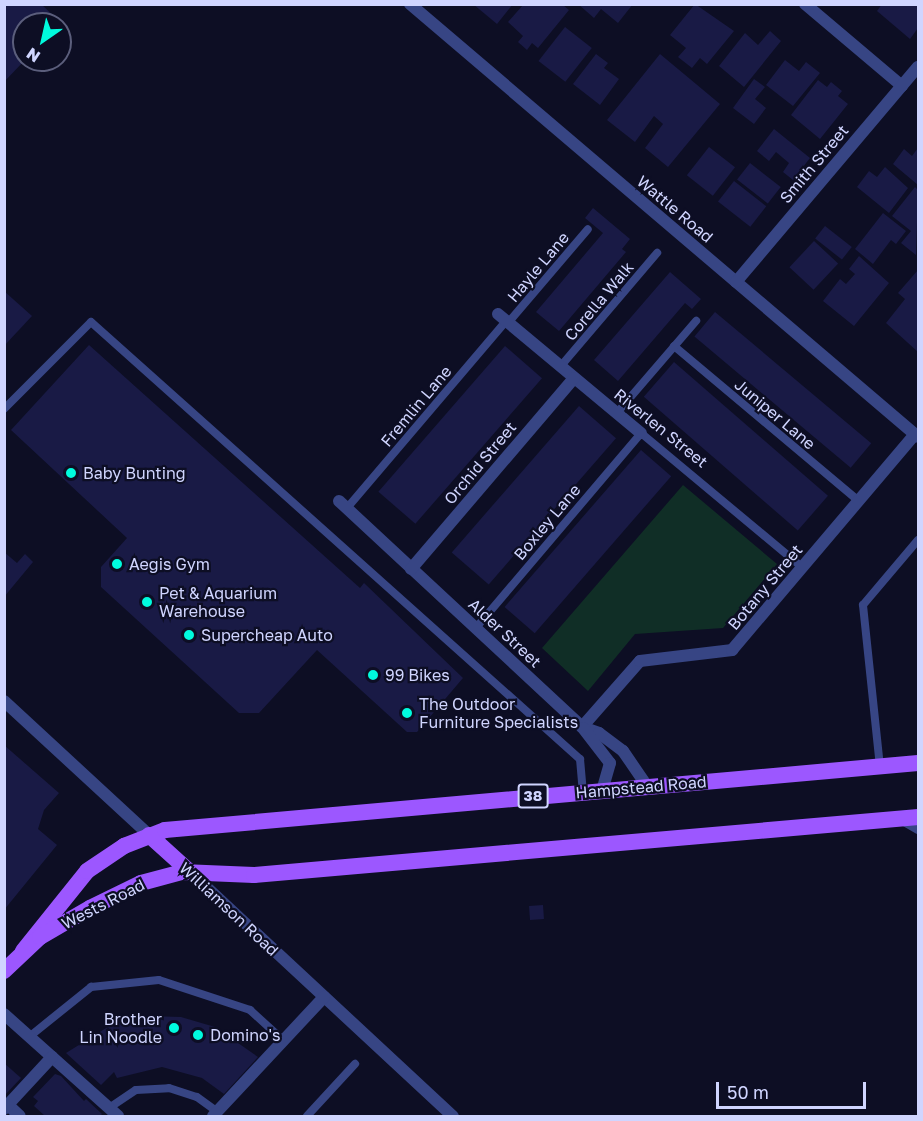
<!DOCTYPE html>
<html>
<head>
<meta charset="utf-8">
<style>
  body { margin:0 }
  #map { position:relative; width:923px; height:1121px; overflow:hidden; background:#0d0e24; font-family:"Golos Text",sans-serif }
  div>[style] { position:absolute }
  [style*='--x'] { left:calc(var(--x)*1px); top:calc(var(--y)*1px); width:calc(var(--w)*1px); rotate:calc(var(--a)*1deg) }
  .green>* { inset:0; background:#102e26 }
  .building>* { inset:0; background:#191a45; transform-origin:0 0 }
  .service>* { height:8px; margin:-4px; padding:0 4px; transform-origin:4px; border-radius:4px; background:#374584 }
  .minor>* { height:12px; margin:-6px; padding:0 6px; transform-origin:6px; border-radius:6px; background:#374584 }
  .tertiary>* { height:12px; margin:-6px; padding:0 6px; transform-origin:6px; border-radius:6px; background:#374584 }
  .primary>* { height:16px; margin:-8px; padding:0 8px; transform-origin:8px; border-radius:8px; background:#9c57ff }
  .dots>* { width:16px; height:16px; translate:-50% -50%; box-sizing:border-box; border:3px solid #0d0e24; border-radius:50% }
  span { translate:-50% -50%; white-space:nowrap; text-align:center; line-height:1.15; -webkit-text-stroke:4.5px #0d0e24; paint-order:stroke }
  .shield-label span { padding:2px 4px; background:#0d0e24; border:2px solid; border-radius:4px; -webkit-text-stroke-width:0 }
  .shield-label { font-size:15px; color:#d0d5ff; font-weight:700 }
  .street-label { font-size:16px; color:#d0d5ff }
  .poi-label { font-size:16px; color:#d0d5ff }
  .left { translate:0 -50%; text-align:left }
  .right { translate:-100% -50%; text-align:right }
  .frame { position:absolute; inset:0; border:6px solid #d0d5ff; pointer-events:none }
  .north { position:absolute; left:12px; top:12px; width:60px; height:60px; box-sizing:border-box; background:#0d0e24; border:2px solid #5b5e7c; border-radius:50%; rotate:214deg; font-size:16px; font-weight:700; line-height:24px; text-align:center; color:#d0d5ff }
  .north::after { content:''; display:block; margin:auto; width:21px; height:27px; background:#00fbde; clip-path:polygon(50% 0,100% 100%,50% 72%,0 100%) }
  .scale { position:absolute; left:716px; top:1082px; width:150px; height:27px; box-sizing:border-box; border:3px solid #d0d5ff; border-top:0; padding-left:8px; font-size:18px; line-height:21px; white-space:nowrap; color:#d0d5ff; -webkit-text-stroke:4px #0d0e24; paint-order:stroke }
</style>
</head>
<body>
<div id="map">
  <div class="green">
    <div style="clip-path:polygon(683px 485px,777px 564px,723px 628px,635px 634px,588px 691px,542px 648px)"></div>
  </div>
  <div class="building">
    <div style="clip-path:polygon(4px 4px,41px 4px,60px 22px,24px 24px,24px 61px,4px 82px)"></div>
    <div style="clip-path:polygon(473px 4px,513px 4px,497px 24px)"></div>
    <div style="clip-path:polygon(578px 4px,633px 4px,618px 23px,601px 9px,594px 18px)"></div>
    <div style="clip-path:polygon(695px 4px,734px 31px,707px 64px,700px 58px,692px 68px,678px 57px,686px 48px,670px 35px)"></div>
    <div style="clip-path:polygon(882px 4px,918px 4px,918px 28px,910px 39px,877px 11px)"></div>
    <div style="clip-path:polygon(523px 5px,563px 5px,569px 10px,538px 48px,532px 43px,527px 50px,518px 42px,523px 36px,508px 22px)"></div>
    <div style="left:565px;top:27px;width:34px;height:43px;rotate:38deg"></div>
    <div style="clip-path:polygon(770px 31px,781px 41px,744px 87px,719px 66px,745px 33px,758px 45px)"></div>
    <div style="clip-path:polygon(596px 54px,608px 63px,604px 68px,619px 79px,600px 105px,573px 84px)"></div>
    <div style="clip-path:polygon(660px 54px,720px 104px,668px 167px,645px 148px,663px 124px,654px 116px,635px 142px,607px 120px)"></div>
    <div style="clip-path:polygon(785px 60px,799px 71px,806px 62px,820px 73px,793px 106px,766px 85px)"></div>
    <div style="clip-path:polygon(754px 79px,765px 87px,755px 99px,766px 108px,754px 124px,733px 108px)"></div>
    <div style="clip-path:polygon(818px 80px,827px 87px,831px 82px,842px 91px,838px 96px,848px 104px,820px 139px,791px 115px)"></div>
    <div style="clip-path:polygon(774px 129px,810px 158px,793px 180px,783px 172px,789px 163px,776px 152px,769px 161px,757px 151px)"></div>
    <div style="left:709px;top:147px;width:33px;height:36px;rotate:38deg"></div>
    <div style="clip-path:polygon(918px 148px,918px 185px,893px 164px,904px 149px,912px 156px)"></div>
    <div style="left:750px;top:163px;width:39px;height:21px;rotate:38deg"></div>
    <div style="clip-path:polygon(885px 167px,908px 188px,889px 213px,857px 187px,869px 171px,877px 177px)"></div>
    <div style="left:734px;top:181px;width:41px;height:26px;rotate:38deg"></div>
    <div style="clip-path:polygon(915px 187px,918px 190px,916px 255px,901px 243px,911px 231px,892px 216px)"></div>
    <div style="clip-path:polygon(593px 208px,630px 239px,622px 249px,626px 252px,559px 331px,536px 312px,603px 233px,585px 218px)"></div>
    <div style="clip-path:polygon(883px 213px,906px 231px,896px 244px,891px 240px,873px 264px,855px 249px)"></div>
    <div style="left:825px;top:226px;width:34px;height:16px;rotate:38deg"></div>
    <div style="left:814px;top:241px;width:33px;height:36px;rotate:43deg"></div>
    <div style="clip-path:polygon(859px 256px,889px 283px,854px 326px,823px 301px,840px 279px,846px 284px,855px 274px,849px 269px)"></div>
    <div style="clip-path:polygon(918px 270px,918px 352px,886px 323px,905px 299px,898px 293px)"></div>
    <div style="clip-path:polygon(670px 272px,701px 299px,692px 309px,685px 303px,618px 381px,594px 360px)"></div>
    <div style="clip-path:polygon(4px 291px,32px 316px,4px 346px)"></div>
    <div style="left:715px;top:312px;width:204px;height:32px;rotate:40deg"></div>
    <div style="clip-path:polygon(89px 345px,360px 588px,364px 583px,463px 678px,417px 732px,407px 732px,317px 650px,259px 713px,239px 713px,101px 587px,101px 567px,127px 538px,11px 430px)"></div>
    <div style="left:505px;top:346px;width:49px;height:193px;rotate:41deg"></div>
    <div style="left:674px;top:362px;width:204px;height:46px;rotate:41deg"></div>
    <div style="left:579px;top:406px;width:49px;height:194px;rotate:41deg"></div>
    <div style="left:641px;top:450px;width:40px;height:208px;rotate:41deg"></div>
    <div style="clip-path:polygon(4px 552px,17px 563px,25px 554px,33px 562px,4px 597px)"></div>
    <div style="clip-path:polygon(4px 745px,59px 793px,44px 810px,38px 829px,57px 845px,4px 910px)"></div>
    <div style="left:543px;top:905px;width:14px;height:14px;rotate:86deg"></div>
    <div style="clip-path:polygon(146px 1016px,181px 1017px,215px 1027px,258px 1057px,224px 1094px,202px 1078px,162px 1067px,117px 1078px,114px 1072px,101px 1085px,66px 1053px,111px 1025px)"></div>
    <div style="clip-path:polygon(4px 1063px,21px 1078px,4px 1096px)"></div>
    <div style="clip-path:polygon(55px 1074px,61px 1076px,84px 1101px,86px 1099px,102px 1114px,100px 1116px,45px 1116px,34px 1106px,38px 1101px,33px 1097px)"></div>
  </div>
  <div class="service">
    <div style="--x:508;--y:323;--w:123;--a:-49.6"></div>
    <div style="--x:674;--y:346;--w:241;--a:40"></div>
    <div style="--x:560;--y:367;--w:150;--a:-49.6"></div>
    <div style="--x:4;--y:409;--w:123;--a:-45"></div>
    <div style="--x:91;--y:322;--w:656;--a:41.79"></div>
    <div style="--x:580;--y:759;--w:33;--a:85"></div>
    <div style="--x:616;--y:414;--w:123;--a:-49.3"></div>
    <div style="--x:347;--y:508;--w:245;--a:-49.6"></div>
    <div style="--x:475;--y:629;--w:257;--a:-49.7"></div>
    <div style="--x:641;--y:433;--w:211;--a:39.8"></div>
    <div style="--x:880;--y:767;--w:163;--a:-96"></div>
    <div style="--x:863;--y:605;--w:85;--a:-49.8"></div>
    <div style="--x:904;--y:822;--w:16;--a:30"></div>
    <div style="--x:29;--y:1037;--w:80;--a:-38.9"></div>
    <div style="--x:91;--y:987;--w:68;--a:-5.9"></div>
    <div style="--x:159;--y:980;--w:96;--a:18.2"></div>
    <div style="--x:250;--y:1010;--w:46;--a:42.4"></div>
    <div style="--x:109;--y:1108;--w:32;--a:-34"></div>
    <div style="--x:136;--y:1090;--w:33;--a:-3"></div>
    <div style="--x:169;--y:1088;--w:29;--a:18"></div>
    <div style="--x:197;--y:1097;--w:26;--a:36"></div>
    <div style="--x:307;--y:1116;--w:71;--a:-47.3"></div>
  </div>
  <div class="minor">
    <div style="--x:410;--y:4;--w:667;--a:40.44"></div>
    <div style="--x:805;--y:4;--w:127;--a:40.2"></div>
    <div style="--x:736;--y:282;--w:282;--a:-49.8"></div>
    <div style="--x:498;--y:314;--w:186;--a:39.8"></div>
    <div style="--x:339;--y:501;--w:332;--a:42.9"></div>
    <div style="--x:582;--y:727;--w:18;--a:19"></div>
    <div style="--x:599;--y:733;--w:30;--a:37"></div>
    <div style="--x:623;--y:751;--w:42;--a:55.6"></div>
    <div style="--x:411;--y:569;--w:251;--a:-49.5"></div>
    <div style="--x:582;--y:727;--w:88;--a:-48.7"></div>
    <div style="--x:640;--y:661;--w:93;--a:-6.8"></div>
    <div style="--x:732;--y:650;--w:283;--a:-49.7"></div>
    <div style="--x:583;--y:728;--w:44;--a:52.4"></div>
    <div style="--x:610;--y:763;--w:29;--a:106"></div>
    <div style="--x:190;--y:872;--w:359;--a:42.9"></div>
    <div style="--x:4;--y:1014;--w:153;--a:41.8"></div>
    <div style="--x:8;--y:1105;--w:16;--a:43"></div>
    <div style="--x:4;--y:1109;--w:71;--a:-47.3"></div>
    <div style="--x:213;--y:1116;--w:163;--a:-47"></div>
  </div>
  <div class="tertiary">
    <div style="--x:4;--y:701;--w:197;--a:42.7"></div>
  </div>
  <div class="primary">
    <div style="--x:149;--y:835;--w:55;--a:42.1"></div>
    <div style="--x:23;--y:951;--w:102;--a:-51.3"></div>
    <div style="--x:87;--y:871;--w:45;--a:-34"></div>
    <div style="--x:124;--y:846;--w:44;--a:-21.3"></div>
    <div style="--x:165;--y:830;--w:756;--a:-5.08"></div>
    <div style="--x:4;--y:971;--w:50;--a:-43.4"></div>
    <div style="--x:40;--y:937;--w:58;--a:-30.1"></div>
    <div style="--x:90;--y:908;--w:57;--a:-26.1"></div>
    <div style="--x:141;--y:883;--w:42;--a:-15"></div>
    <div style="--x:182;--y:872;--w:72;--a:2.4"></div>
    <div style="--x:254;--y:875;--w:667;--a:-4.99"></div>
  </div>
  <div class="dots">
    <div style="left:71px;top:473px;background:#00fbde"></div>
    <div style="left:117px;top:564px;background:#00fbde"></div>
    <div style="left:147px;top:602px;background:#00fbde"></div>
    <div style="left:189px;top:635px;background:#00fbde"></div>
    <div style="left:373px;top:675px;background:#00fbde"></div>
    <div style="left:407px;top:713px;background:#00fbde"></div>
    <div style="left:174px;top:1028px;background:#00fbde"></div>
    <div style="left:198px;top:1035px;background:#00fbde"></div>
  </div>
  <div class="shield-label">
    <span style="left:533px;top:796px">38</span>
  </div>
  <div class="street-label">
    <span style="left:814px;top:164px;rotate:-50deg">Smith Street</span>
    <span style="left:675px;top:209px;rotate:40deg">Wattle Road</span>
    <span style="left:538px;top:267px;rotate:-50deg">Hayle Lane</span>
    <span style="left:599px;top:301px;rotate:-50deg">Corella Walk</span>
    <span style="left:416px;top:406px;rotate:-50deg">Fremlin Lane</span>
    <span style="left:775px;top:414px;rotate:40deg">Juniper Lane</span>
    <span style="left:661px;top:428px;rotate:39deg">Riverlen Street</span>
    <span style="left:480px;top:463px;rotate:-50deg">Orchid Street</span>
    <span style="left:547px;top:522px;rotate:-50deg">Boxley Lane</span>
    <span style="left:765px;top:587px;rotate:-50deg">Botany Street</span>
    <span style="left:505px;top:633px;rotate:43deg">Alder Street</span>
    <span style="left:641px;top:787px;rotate:-5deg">Hampstead Road</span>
    <span style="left:103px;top:904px;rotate:-27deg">Wests Road</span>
    <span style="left:229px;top:909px;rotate:43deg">Williamson Road</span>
  </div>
  <div class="poi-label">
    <span class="left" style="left:83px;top:473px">Baby Bunting</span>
    <span class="left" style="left:129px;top:564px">Aegis Gym</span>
    <span class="left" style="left:159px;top:602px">Pet &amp; Aquarium<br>Warehouse</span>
    <span class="left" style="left:201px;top:635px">Supercheap Auto</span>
    <span class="left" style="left:385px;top:675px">99 Bikes</span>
    <span class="left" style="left:419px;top:713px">The Outdoor<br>Furniture Specialists</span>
    <span class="right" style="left:162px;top:1028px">Brother<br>Lin Noodle</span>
    <span class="left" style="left:210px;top:1035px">Domino's</span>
  </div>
  <div class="frame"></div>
  <div class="north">N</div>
  <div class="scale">50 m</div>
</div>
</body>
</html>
